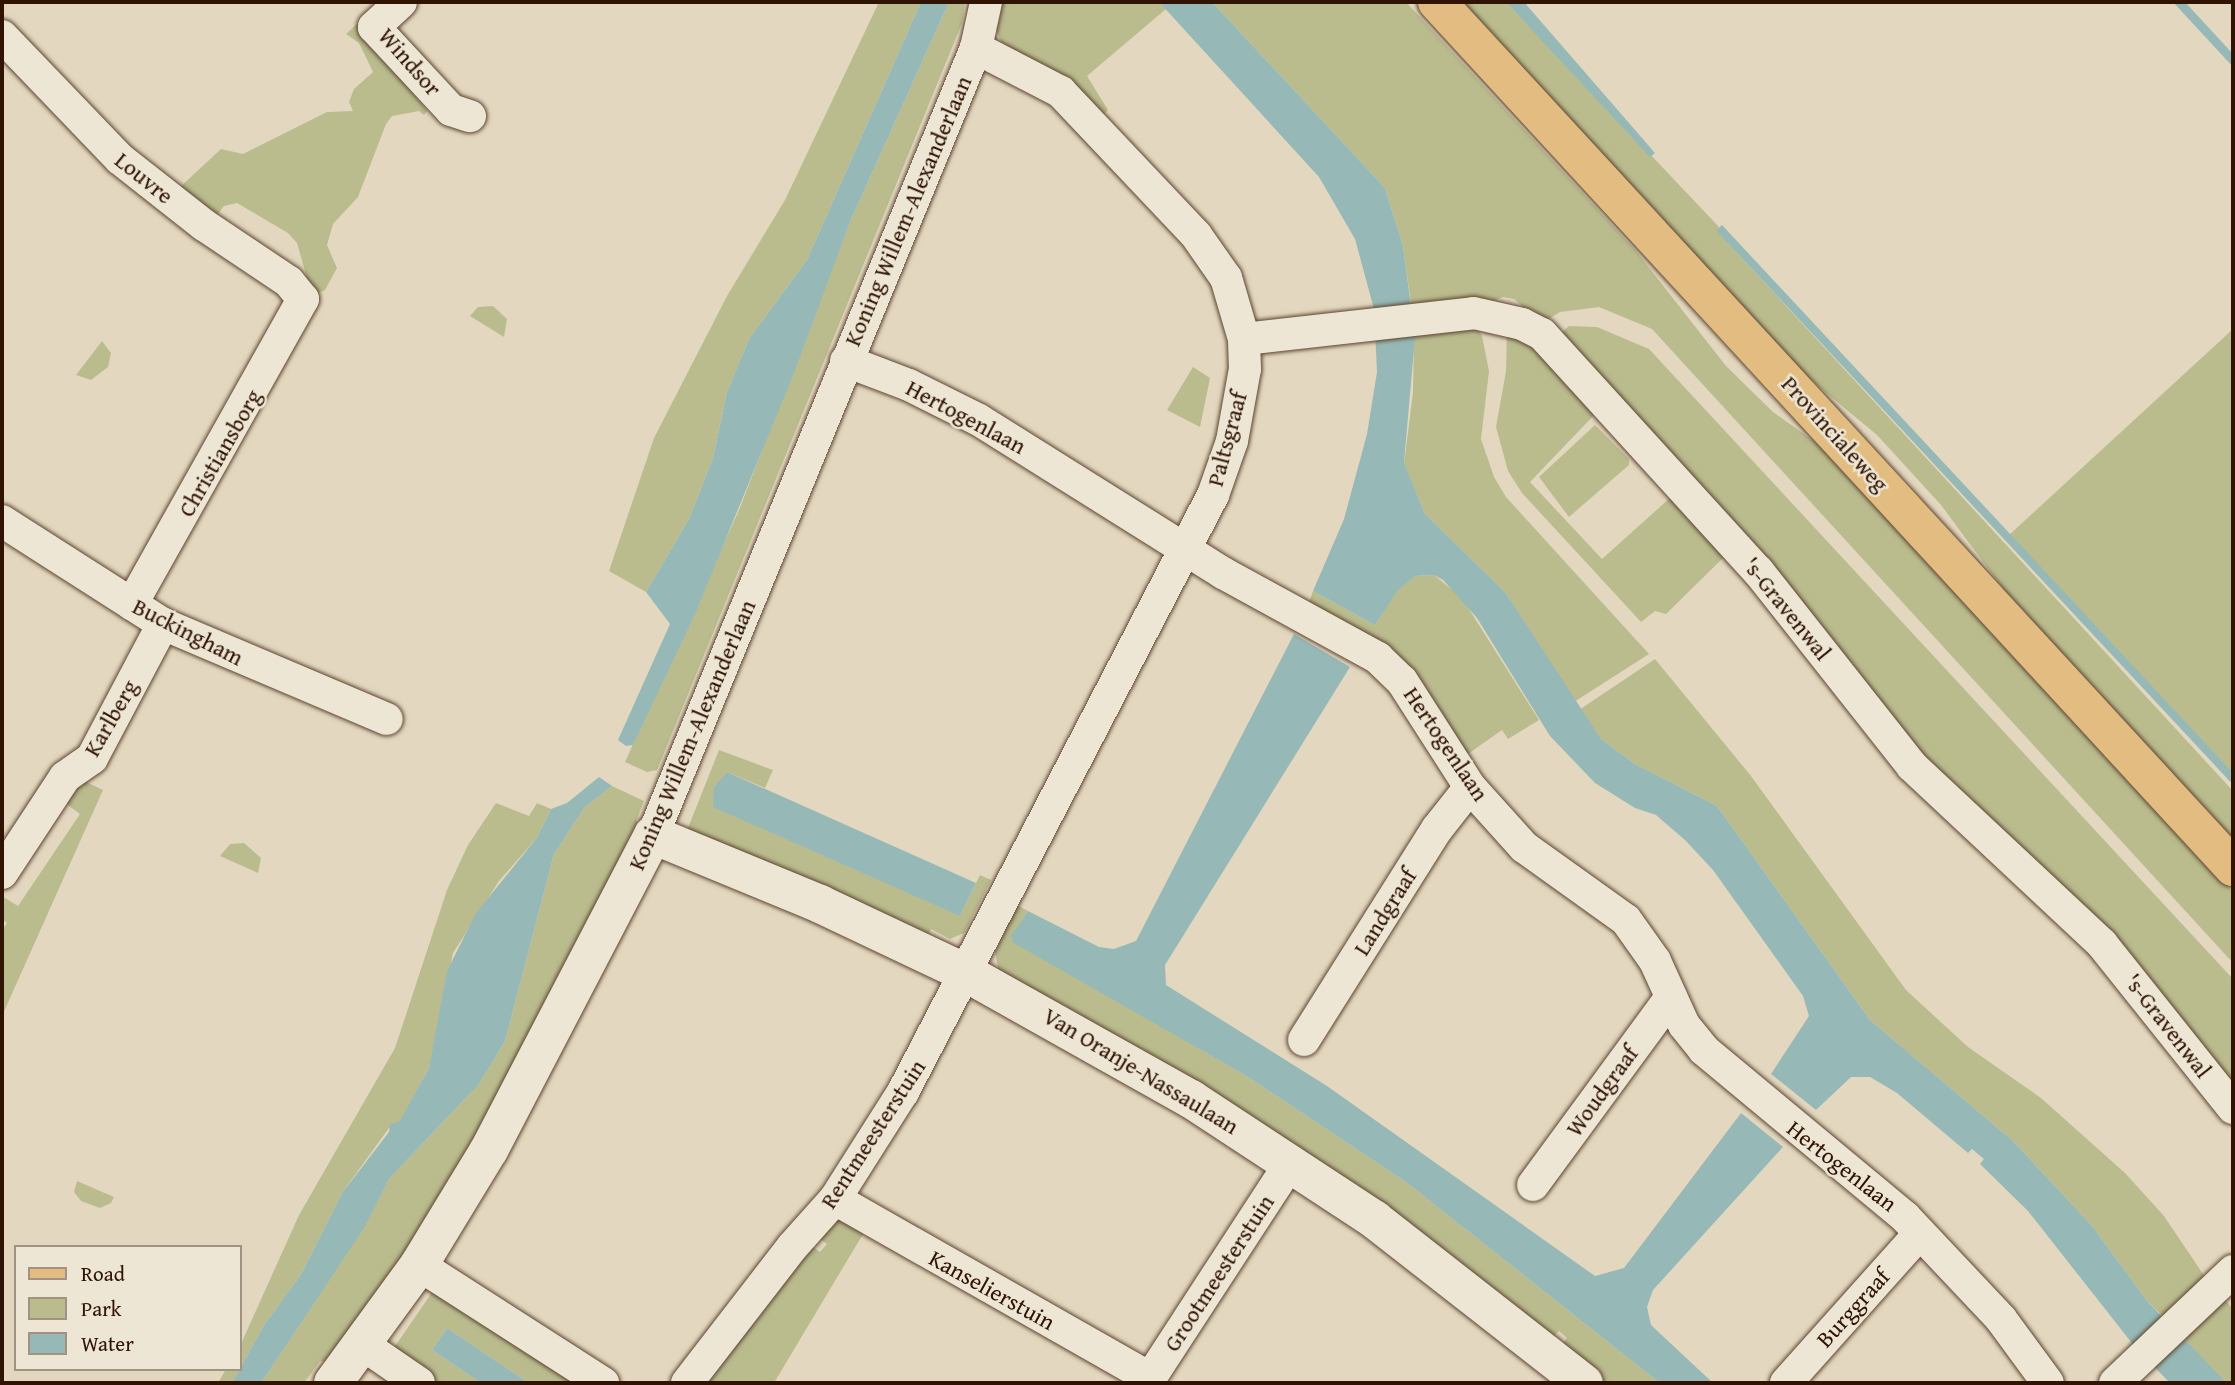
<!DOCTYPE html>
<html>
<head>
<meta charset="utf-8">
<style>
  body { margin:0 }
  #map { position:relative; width:2235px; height:1385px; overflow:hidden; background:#e3d8bf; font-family:"Gentium Book Plus",serif }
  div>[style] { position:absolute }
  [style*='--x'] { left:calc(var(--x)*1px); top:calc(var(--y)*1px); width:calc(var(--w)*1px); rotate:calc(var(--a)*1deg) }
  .green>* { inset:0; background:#babc8e }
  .water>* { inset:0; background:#96b9b7; transform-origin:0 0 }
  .roads { filter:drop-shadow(0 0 2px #5d4431) drop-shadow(0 0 2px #5d4431) }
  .minor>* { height:32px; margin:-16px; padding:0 16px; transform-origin:16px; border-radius:16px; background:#ede6d5 }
  .tertiary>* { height:38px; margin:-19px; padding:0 19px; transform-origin:19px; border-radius:19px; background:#ede6d5 }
  .primary>* { height:38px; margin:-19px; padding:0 19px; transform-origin:19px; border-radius:19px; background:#e2bc80 }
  span { translate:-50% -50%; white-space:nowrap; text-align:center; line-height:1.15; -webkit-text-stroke:5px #ede6d5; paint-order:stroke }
  .street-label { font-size:23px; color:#301302 }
  .frame { position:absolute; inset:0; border:4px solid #301302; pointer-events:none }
  .legend { position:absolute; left:14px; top:1245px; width:228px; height:126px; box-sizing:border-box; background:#ede6d5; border:2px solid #a19281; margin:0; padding:9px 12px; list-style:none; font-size:21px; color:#301302 }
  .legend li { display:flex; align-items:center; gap:14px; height:35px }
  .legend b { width:35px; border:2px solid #a19281 }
</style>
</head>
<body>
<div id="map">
  <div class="green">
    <div style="clip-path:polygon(879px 2px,921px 2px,807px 260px,749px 339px,727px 392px,713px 458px,689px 519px,646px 592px,609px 571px,654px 438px,727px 296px,785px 200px)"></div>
    <div style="clip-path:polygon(949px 2px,965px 2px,962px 23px,657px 770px,647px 772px,625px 762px,739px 510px,850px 222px)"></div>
    <div style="clip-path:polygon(999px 2px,1159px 2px,1166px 9px,1087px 76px,1108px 110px,1102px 116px,1059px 75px,1002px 44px,995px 27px)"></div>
    <div style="clip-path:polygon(1212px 2px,1406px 2px,1636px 251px,1726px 366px,1773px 412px,1828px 451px,2233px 892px,2233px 963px,1652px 329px,1599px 307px,1560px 312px,1542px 323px,1514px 299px,1503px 297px,1484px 305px,1412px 311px,1403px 246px,1385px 188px)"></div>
    <div style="clip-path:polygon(1463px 2px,1506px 2px,1719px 227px,1717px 231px,2233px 791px,2233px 839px,2004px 590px,1941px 505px,1877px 435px,1806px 376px)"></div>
    <div style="clip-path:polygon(359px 22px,427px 111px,424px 115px,419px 111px,392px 116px,386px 124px,358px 197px,333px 224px,327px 245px,337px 268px,325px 290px,318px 293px,307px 278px,297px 243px,288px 233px,237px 203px,224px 206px,214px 219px,179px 188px,221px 149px,243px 154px,327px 112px,353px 111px,349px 102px,354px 89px,373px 72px,359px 43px,346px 34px)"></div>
    <div style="clip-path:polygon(493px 306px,507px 319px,504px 337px,470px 316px,478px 307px)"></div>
    <div style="clip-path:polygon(1474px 324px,1482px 336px,1489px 371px,1481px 439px,1494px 477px,1506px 497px,1649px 654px,1574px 702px,1505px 592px,1425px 514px,1404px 464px,1413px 392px,1414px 330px)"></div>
    <div style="clip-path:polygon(1569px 326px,1597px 327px,1649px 349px,2233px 979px,2233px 1098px,1942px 786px,1556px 338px)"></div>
    <div style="clip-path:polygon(1507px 329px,1537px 339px,1596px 413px,1530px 482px,1602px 559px,1671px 497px,1737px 570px,1723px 558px,1666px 614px,1655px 611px,1641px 622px,1522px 493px,1508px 471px,1496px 427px,1506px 371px)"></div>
    <div style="clip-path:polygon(2233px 329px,2233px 780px,2008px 536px)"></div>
    <div style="clip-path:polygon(102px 341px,111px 353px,108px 367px,91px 380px,76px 375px)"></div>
    <div style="clip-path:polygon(1193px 367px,1210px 378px,1200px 427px,1167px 410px)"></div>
    <div style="clip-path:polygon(1595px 425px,1629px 459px,1629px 465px,1569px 517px,1539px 477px)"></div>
    <div style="clip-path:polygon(1434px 575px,1462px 598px,1539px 720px,1508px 739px,1502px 730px,1465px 756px,1423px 683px,1404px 662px,1308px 605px,1313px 591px,1375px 625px,1398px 589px,1415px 576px)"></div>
    <div style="clip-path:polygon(1655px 659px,1751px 776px,1906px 990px,1968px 1047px,2041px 1098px,2125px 1173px,2164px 1216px,2207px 1280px,2167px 1320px,2147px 1301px,2093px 1227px,2013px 1141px,1870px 1020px,1717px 806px,1635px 764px,1601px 739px,1579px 710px)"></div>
    <div style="clip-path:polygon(719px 750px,773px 770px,765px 788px,727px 772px,960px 916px,980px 875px,991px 880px,964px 933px,950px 939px,931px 929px,926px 939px,686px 833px)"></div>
    <div style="clip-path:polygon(80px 779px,103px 790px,2px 1016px,2px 931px,7px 923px,2px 919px,2px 896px,18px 906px,80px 814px,65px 803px)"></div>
    <div style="clip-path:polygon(612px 786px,644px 801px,636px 821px,643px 825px,586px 944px,413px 1245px,330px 1362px,320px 1361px,304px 1383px,261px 1383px,363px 1228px,389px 1179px,479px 1084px,505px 1041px,554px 854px,584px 808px)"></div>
    <div style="clip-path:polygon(496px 803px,529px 816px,537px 803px,551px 809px,536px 839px,499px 881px,453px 953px,429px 1068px,399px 1123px,389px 1128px,342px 1193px,300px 1276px,264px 1325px,232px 1383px,218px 1383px,226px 1369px,240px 1369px,240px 1346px,299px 1215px,395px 1048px,447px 890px,468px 845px)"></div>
    <div style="clip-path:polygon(244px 843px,261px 858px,258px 873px,220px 856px,230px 844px)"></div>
    <div style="clip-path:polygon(1017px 905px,1028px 911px,1011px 939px,1245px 1075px,1406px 1182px,1660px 1383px,1604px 1383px,1560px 1347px,1567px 1338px,1559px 1331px,1551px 1339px,999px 973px,995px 951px)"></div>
    <div style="clip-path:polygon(77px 1181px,114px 1197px,111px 1203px,100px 1208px,81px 1201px,74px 1192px)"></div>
    <div style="clip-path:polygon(843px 1218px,866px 1229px,774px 1383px,704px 1383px,810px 1245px,820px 1252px,827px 1244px,818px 1237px,836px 1219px)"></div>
    <div style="clip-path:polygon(435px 1288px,578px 1383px,529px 1383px,447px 1328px,432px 1350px,481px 1383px,431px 1383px,389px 1355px)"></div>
    <div style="clip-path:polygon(2222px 1296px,2233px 1309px,2233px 1383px,2227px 1383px,2179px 1335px)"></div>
  </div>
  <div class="water">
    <div style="clip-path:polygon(921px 2px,949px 2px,850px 222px,794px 373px,695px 614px,633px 745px,626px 746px,618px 740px,670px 624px,646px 592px,689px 519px,713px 458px,727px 392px,749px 339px,807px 260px)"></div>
    <div style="clip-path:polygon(1159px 2px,1212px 2px,1385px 188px,1403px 246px,1415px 337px,1404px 463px,1425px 514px,1505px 592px,1601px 739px,1635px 764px,1717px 806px,1870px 1020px,2013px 1141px,2093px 1227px,2147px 1301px,2227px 1383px,2170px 1383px,2135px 1347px,2028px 1211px,1980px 1164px,1984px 1159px,1972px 1149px,1968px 1153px,1897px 1093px,1870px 1077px,1851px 1077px,1816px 1110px,1771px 1074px,1809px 1016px,1803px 996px,1713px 870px,1685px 840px,1656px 815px,1635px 808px,1595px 783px,1550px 736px,1477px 618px,1443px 580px,1434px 575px,1415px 576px,1398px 590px,1375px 625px,1313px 591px,1344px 519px,1367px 434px,1377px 372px,1374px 309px,1355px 239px,1319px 177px)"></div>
    <div style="clip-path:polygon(1506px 2px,1524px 2px,1655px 153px,1650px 157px)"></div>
    <div style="clip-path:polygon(2173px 2px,2185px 2px,2233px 54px,2233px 67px)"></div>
    <div style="left:1722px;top:225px;width:754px;height:8px;rotate:47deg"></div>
    <div style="clip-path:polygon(1294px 634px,1350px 667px,1165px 965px,1166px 985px,1327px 1086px,1595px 1276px,1624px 1268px,1741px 1113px,1783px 1147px,1653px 1290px,1647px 1307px,1651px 1325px,1713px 1383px,1660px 1383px,1406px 1182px,1245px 1075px,1012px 942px,1011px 936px,1028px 911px,1099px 947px,1114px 949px,1136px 941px)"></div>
    <div style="clip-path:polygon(727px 772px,976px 883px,960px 916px,713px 807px,714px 787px)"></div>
    <div style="clip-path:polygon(599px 777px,612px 786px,584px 808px,554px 854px,505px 1041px,479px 1084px,389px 1179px,364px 1228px,261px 1383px,232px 1383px,264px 1325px,300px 1276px,342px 1193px,389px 1132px,390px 1124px,399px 1122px,429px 1068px,447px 971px,476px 913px,536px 839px,551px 809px,567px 803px)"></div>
    <div style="clip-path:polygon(447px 1328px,529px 1383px,481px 1383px,432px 1350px)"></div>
  </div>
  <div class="roads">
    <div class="minor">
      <div style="--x:401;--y:2;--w:37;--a:137"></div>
      <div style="--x:374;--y:27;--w:113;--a:47.1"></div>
      <div style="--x:451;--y:110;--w:20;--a:18"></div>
      <div style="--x:2;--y:36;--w:170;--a:46.2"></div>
      <div style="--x:120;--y:159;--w:107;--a:38.2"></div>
      <div style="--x:204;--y:225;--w:102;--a:33.8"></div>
      <div style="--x:289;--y:282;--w:22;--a:51"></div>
      <div style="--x:303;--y:299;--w:350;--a:119.3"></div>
      <div style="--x:1244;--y:339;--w:231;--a:-6.4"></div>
      <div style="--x:1474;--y:313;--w:49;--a:12.9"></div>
      <div style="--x:1522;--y:324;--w:22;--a:27"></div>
      <div style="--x:1542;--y:334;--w:321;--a:47.7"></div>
      <div style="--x:1758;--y:571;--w:248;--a:51.7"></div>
      <div style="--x:1912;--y:766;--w:260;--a:43.1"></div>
      <div style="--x:2102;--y:944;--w:210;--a:51.4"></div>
      <div style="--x:846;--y:361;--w:67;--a:20.9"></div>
      <div style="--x:909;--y:385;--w:78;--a:26.6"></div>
      <div style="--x:979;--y:420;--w:288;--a:32.1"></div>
      <div style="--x:1223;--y:573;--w:177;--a:28.7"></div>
      <div style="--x:1378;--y:658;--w:33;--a:44"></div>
      <div style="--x:1402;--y:681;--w:126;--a:57.3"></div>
      <div style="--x:1470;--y:787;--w:81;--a:48"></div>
      <div style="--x:1524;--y:847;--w:125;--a:35.6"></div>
      <div style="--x:1626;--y:920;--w:50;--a:54.7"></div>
      <div style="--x:1655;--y:961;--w:70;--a:65.6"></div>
      <div style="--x:1684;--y:1025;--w:32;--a:51"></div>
      <div style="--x:1704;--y:1050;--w:261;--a:39.7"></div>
      <div style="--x:1905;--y:1217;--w:140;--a:46.7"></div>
      <div style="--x:2001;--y:1319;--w:79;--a:53.7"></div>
      <div style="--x:2;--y:521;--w:191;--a:32.6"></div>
      <div style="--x:163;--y:624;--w:243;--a:23"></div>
      <div style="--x:653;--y:835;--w:851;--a:-67.69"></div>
      <div style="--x:976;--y:48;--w:47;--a:-77.7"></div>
      <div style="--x:2;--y:873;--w:115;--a:-56.7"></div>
      <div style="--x:65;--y:777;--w:33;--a:-35"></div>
      <div style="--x:92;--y:758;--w:152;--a:-62.1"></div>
      <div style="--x:1304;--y:1040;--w:249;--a:-57.8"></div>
      <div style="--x:1437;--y:829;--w:53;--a:-51.8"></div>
      <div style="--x:1533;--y:1185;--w:233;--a:-53.7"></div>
      <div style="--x:835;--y:1199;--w:362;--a:29.6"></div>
      <div style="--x:419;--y:1265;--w:219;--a:32.7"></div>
      <div style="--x:362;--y:1344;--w:69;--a:34.4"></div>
      <div style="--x:687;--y:1383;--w:173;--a:-52.3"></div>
      <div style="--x:793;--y:1246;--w:63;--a:-48.2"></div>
      <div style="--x:835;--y:1199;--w:127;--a:-57.6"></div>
      <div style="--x:903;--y:1092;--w:673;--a:-62.56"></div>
      <div style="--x:1213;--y:495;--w:57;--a:-70.6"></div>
      <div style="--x:1232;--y:441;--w:73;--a:-79.8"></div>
      <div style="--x:1245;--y:369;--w:30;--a:-92"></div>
      <div style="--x:1244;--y:339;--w:64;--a:-106.4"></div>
      <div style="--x:1226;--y:278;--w:52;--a:-124.9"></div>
      <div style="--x:1196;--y:235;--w:197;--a:-133.4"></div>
      <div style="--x:1061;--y:92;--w:96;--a:-152.6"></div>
      <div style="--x:1147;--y:1383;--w:264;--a:-56.9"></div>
      <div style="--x:1786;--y:1383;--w:201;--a:-48.2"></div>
      <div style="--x:2115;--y:1383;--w:163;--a:-43.5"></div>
    </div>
    <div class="tertiary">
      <div style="--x:333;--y:1383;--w:146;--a:-53.9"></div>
      <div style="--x:419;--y:1265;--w:135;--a:-58.7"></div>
      <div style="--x:489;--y:1150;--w:355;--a:-62.5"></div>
      <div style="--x:653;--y:835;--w:181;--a:22.4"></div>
      <div style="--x:820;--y:904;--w:164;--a:25.3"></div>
      <div style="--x:968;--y:974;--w:256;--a:29.3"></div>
      <div style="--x:1191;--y:1099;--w:220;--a:33.3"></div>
      <div style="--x:1375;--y:1220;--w:265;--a:38"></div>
    </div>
    <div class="primary">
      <div style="--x:1437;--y:2;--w:1176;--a:47.38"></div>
    </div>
  </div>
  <div class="street-label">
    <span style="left:410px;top:62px;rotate:49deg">Windsor</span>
    <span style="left:144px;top:178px;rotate:39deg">Louvre</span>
    <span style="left:908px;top:211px;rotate:-67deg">Koning Willem-Alexanderlaan</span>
    <span style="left:966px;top:417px;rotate:28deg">Hertogenlaan</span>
    <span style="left:1835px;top:434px;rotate:48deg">Provincialeweg</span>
    <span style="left:1227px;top:439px;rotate:-75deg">Paltsgraaf</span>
    <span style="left:220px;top:453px;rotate:-60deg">Christiansborg</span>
    <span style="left:1787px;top:609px;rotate:51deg">'s-Gravenwal</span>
    <span style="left:188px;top:632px;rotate:27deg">Buckingham</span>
    <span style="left:111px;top:718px;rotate:-60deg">Karlberg</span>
    <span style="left:692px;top:735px;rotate:-67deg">Koning Willem-Alexanderlaan</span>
    <span style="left:1446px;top:744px;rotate:56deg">Hertogenlaan</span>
    <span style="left:1385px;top:912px;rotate:-58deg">Landgraaf</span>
    <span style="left:2168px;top:1026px;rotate:52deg">'s-Gravenwal</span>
    <span style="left:1141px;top:1071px;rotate:31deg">Van Oranje-Nassaulaan</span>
    <span style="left:1602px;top:1091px;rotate:-54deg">Woudgraaf</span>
    <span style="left:873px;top:1134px;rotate:-57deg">Rentmeesterstuin</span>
    <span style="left:1842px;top:1166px;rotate:38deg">Hertogenlaan</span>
    <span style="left:1219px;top:1273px;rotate:-57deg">Grootmeesterstuin</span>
    <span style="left:992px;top:1290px;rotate:29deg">Kanselierstuin</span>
    <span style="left:1853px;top:1308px;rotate:-48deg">Burggraaf</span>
  </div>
  <div class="frame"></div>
  <ul class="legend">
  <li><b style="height:9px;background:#e2bc80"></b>Road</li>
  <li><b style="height:19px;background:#babc8e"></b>Park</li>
  <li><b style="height:19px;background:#96b9b7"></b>Water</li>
  </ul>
</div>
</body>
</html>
